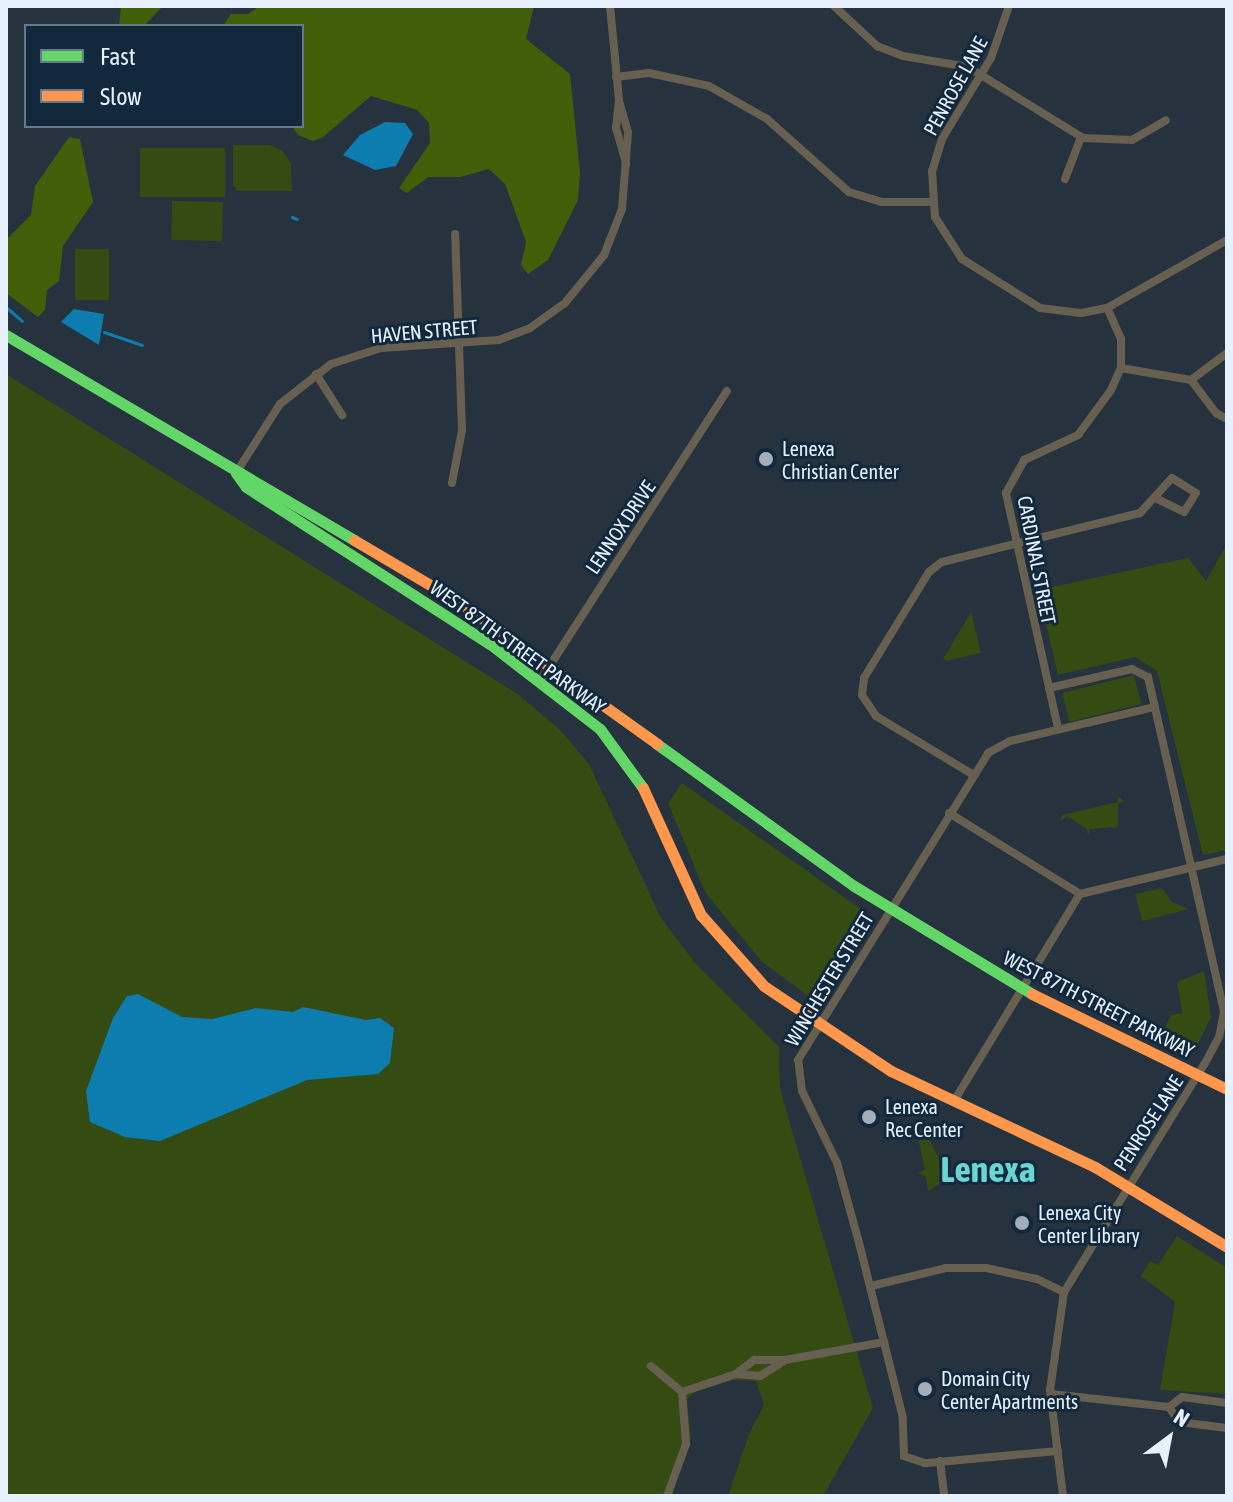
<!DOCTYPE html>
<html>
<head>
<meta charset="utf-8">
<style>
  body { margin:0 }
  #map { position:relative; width:1233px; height:1502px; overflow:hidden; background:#26323e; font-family:"Asap Condensed",sans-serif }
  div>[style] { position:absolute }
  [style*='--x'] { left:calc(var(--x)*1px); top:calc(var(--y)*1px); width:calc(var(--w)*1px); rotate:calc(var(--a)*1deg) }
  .green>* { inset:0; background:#344b12; transform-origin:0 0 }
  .forest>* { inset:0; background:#415f08 }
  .water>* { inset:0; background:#0d7cae }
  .stream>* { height:3px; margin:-1.5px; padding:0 1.5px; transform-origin:1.5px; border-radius:1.5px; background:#0d7cae }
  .street>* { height:8px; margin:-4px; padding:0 4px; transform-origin:4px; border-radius:4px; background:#676051 }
  .fast>* { height:11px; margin:-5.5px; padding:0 5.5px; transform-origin:5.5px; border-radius:5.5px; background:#63d668 }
  .slow>* { height:11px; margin:-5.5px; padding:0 5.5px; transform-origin:5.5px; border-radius:5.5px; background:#ff974d }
  .dots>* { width:22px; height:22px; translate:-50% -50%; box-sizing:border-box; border:4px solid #12283d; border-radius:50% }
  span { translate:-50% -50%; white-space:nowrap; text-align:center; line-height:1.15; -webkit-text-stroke:6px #12283d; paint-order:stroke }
  .street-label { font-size:20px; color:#e6f1fd }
  .poi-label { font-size:20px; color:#e6f1fd }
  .left { translate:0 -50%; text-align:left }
  .town-label { font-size:36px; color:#69d6d2; font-weight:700 }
  .frame { position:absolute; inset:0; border:8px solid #e6f1fd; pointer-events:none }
  .legend { position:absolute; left:24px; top:24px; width:280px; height:104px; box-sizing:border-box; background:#12283d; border:2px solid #67788a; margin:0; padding:10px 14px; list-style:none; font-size:24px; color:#e6f1fd }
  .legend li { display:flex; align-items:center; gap:16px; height:40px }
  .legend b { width:40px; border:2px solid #67788a }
  .north { position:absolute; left:1129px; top:1398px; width:80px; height:80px; -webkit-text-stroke:6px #12283d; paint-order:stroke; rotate:32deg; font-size:22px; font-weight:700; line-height:32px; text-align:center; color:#e6f1fd }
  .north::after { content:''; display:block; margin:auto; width:28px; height:36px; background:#e6f1fd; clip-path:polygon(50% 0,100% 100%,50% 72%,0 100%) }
</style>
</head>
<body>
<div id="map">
  <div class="green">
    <div style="clip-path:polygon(233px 145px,270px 145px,283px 151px,291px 164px,292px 191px,237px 191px,233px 185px)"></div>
    <div style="left:140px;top:148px;width:85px;height:49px"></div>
    <div style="left:223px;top:202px;width:39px;height:51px;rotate:91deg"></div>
    <div style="left:109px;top:249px;width:51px;height:34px;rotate:90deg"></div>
    <div style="clip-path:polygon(6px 374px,519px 695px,560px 730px,589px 764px,661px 918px,696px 964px,779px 1047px,780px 1089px,873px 1408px,823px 1496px,728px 1496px,749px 1434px,764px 1405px,756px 1381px,733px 1380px,695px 1392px,687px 1399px,691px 1437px,672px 1496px,6px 1496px)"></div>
    <div style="clip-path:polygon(1227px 544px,1227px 850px,1203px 855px,1157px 671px,1135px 657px,1058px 675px,1038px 590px,1188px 558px,1206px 581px)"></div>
    <div style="clip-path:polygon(971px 612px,981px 653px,946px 661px,943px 659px)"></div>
    <div style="left:1134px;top:675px;width:30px;height:74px;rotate:76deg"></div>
    <div style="clip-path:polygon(682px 783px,868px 914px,815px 1001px,761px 961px,705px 892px,668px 803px)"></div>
    <div style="clip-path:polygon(1118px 796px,1124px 801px,1118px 804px,1118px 827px,1090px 829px,1088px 837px,1087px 829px,1067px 816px,1061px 821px,1062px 815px,1118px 802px)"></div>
    <div style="clip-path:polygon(1162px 888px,1172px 902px,1189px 909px,1142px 921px,1135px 894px)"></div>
    <div style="clip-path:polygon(1204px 971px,1211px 1017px,1193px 1054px,1160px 1038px,1171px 1015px,1182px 1013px,1177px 982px)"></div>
    <div style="clip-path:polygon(916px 1129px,923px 1129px,939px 1158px,941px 1183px,928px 1191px,926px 1177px,918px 1173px,925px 1170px)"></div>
    <div style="clip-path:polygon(1177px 1236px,1227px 1268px,1227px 1394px,1160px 1390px,1175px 1302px,1141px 1276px,1150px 1261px,1158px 1265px)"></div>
  </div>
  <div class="forest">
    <div style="clip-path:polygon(121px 6px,163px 6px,144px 26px,119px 26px)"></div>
    <div style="clip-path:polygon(260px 6px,534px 6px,526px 39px,570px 74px,580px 173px,578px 200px,548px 260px,528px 274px,521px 265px,526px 242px,505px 184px,489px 169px,460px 177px,428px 177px,407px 193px,399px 188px,430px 143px,429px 123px,417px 110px,371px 96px,323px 137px,313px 141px,298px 135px,292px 126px,302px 126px,302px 26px,223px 26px,231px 14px,248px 14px)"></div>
    <div style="clip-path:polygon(69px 137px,80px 139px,93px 202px,63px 246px,59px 281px,47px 290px,45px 310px,38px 317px,6px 293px,6px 240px,31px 215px,35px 186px)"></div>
  </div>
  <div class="water">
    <div style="clip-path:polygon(385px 122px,405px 123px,413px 134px,396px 166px,375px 170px,343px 155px,360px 135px)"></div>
    <div style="clip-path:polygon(74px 309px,104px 314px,99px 345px,61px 322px)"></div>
    <div style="clip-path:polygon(138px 994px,182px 1017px,212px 1019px,256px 1008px,293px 1012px,303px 1007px,366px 1020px,380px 1018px,394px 1028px,390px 1063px,378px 1074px,307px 1080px,160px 1141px,125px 1137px,90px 1122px,86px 1091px,113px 1018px,127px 996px)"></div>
  </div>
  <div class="stream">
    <div style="--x:292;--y:217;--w:5;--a:22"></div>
    <div style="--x:6;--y:307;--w:21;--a:41"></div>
    <div style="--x:104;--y:332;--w:40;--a:18.9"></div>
  </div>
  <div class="street">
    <div style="--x:610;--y:6;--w:94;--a:84.5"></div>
    <div style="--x:619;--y:100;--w:28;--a:96"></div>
    <div style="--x:616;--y:128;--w:37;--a:74"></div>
    <div style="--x:834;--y:6;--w:59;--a:42.9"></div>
    <div style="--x:877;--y:46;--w:28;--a:21"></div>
    <div style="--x:903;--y:56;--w:66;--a:9.6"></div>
    <div style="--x:968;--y:67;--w:135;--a:31.7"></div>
    <div style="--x:1083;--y:138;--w:49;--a:2.3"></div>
    <div style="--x:1132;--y:140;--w:39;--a:-30"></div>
    <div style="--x:1009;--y:6;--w:55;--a:109.1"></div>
    <div style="--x:991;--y:58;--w:95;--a:121.2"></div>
    <div style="--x:942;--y:139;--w:34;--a:107"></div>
    <div style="--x:932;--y:171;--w:46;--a:86.3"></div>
    <div style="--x:935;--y:217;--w:50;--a:57.3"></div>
    <div style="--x:962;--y:259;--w:92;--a:32.1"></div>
    <div style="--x:1040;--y:308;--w:41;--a:7"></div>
    <div style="--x:1081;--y:313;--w:26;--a:-11"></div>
    <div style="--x:1107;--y:308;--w:138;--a:-29.5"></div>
    <div style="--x:616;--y:77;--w:33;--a:-7"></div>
    <div style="--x:649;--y:73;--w:61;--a:12.2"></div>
    <div style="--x:709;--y:86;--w:67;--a:29.6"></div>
    <div style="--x:767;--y:119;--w:110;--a:41.7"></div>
    <div style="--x:849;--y:192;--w:34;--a:17"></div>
    <div style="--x:882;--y:202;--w:49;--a:0"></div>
    <div style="--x:1065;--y:179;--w:45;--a:-69.1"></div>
    <div style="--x:1227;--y:353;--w:45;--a:143.1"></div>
    <div style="--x:1191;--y:380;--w:41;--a:52.9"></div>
    <div style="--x:1216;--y:413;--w:13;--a:29"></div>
    <div style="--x:1121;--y:368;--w:71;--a:9.7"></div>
    <div style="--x:316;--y:374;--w:49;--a:57.6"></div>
    <div style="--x:236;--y:473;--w:82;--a:-57.5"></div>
    <div style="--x:280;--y:404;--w:65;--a:-38.1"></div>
    <div style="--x:331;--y:364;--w:52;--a:-17.7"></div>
    <div style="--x:381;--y:348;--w:118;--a:-3.9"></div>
    <div style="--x:499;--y:340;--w:33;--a:-21"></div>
    <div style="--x:530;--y:328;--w:43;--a:-35.5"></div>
    <div style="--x:565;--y:303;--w:62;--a:-50.9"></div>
    <div style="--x:604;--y:255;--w:49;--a:-68.6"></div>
    <div style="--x:622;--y:209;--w:77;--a:-85.5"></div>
    <div style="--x:628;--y:132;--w:33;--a:-106"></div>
    <div style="--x:452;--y:483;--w:54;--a:-79.3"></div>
    <div style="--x:462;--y:430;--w:196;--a:-92"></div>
    <div style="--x:540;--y:681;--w:345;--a:-57.2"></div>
    <div style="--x:1049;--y:688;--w:85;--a:-12.9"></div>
    <div style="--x:1132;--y:669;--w:18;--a:27"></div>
    <div style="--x:1148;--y:677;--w:344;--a:77.2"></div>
    <div style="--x:1224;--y:1012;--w:25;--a:101"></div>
    <div style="--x:1219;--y:1037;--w:30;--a:118"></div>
    <div style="--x:1205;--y:1063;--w:269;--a:121.6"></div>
    <div style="--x:1064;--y:1292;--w:99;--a:98.1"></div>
    <div style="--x:1050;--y:1390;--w:107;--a:83"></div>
    <div style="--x:1058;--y:728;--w:241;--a:-102.5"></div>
    <div style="--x:1006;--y:493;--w:38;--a:-61"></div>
    <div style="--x:1024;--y:460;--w:60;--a:-24.8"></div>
    <div style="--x:1078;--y:435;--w:56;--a:-53.7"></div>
    <div style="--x:1111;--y:390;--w:24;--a:-66"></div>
    <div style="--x:1121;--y:368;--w:29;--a:-90"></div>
    <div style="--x:1121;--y:339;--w:34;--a:-114"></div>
    <div style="--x:972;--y:774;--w:112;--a:-148.9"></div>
    <div style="--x:876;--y:716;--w:25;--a:-124"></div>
    <div style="--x:862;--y:695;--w:17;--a:-83"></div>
    <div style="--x:864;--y:678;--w:124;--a:-58.5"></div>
    <div style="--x:929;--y:572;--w:16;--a:-38"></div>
    <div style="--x:942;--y:562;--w:204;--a:-13.9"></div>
    <div style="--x:1140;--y:513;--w:47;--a:-47.6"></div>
    <div style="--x:1172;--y:478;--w:28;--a:32"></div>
    <div style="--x:1196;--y:493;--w:22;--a:122"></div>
    <div style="--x:1184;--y:512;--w:30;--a:-154"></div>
    <div style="--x:949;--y:813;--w:154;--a:31.7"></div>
    <div style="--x:954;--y:1101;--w:242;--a:-58.7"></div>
    <div style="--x:1080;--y:894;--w:151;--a:-13.4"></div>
    <div style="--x:871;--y:1286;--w:77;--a:-13.5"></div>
    <div style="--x:946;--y:1268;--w:40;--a:0"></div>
    <div style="--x:986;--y:1268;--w:52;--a:12.2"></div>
    <div style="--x:1037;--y:1279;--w:30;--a:26"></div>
    <div style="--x:651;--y:1366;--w:40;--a:40"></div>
    <div style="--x:736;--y:1374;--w:24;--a:5"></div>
    <div style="--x:760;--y:1376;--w:28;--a:-32"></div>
    <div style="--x:1051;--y:1394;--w:119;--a:6.3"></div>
    <div style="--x:1227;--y:1403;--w:45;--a:-172.4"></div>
    <div style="--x:1182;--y:1397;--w:16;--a:142"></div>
    <div style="--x:1169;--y:1407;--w:18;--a:56"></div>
    <div style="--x:1179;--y:1422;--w:48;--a:7.1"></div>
    <div style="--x:1058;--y:1451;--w:134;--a:174.8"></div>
    <div style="--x:925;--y:1463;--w:22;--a:-162"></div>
    <div style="--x:904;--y:1456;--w:38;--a:-92"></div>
    <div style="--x:903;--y:1418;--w:185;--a:-104.1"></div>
    <div style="--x:858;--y:1239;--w:79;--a:-105.4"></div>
    <div style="--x:837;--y:1163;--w:80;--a:-115.9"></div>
    <div style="--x:802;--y:1091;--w:31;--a:-97"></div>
    <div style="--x:798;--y:1060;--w:361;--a:-58.2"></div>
    <div style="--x:988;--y:753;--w:25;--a:-29"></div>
    <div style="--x:1010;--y:741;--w:149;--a:-13.2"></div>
    <div style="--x:940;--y:1461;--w:35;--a:83"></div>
    <div style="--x:667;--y:1496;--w:55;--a:-69.9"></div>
    <div style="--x:686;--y:1444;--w:52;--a:-94.4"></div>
    <div style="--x:682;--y:1392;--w:57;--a:-18.4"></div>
    <div style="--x:736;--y:1374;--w:23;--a:-38"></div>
    <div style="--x:754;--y:1360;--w:31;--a:0"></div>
    <div style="--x:785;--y:1360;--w:101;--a:-10.3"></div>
  </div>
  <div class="fast">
    <div style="--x:6;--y:335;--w:404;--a:30.5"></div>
    <div style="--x:236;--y:473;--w:17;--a:54"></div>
    <div style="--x:246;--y:487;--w:290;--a:32.8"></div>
    <div style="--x:490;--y:644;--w:139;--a:37.7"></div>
    <div style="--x:600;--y:729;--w:73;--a:53.9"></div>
    <div style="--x:657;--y:744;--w:243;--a:35.8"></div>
    <div style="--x:854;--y:886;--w:208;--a:31.2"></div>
  </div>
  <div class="slow">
    <div style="--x:354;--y:540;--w:122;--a:30.6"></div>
    <div style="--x:459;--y:602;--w:244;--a:35.6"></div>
    <div style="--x:643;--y:788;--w:140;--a:65.5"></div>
    <div style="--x:701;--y:915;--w:95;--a:48.4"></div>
    <div style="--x:764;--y:986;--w:153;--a:33.8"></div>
    <div style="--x:891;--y:1071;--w:225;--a:25.2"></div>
    <div style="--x:1095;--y:1167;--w:154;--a:31.2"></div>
    <div style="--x:1032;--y:994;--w:217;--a:26"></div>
  </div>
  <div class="dots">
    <div style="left:766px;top:459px;background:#a3aeba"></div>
    <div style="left:869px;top:1117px;background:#a3aeba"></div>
    <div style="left:1022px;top:1223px;background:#a3aeba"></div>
    <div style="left:925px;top:1389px;background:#a3aeba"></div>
  </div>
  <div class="street-label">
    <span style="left:955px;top:86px;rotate:-61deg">PENROSE LANE</span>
    <span style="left:424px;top:331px;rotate:-5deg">HAVEN STREET</span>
    <span style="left:620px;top:527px;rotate:-56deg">LENNOX DRIVE</span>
    <span style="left:1037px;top:560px;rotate:79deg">CARDINAL STREET</span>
    <span style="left:518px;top:647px;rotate:36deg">WEST 87TH STREET PARKWAY</span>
    <span style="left:829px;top:979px;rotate:-59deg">WINCHESTER STREET</span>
    <span style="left:1099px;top:1004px;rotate:27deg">WEST 87TH STREET PARKWAY</span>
    <span style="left:1148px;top:1123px;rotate:-57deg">PENROSE LANE</span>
  </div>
  <div class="poi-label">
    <span class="left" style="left:782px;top:460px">Lenexa<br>Christian Center</span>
    <span class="left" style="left:885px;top:1118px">Lenexa<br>Rec Center</span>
    <span class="left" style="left:1038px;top:1224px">Lenexa City<br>Center Library</span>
    <span class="left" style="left:941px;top:1390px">Domain City<br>Center Apartments</span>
  </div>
  <div class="town-label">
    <span style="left:988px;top:1170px">Lenexa</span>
  </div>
  <div class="frame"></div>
  <ul class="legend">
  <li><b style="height:10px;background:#63d668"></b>Fast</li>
  <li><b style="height:10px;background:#ff974d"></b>Slow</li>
  </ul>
  <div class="north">N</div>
</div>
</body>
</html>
